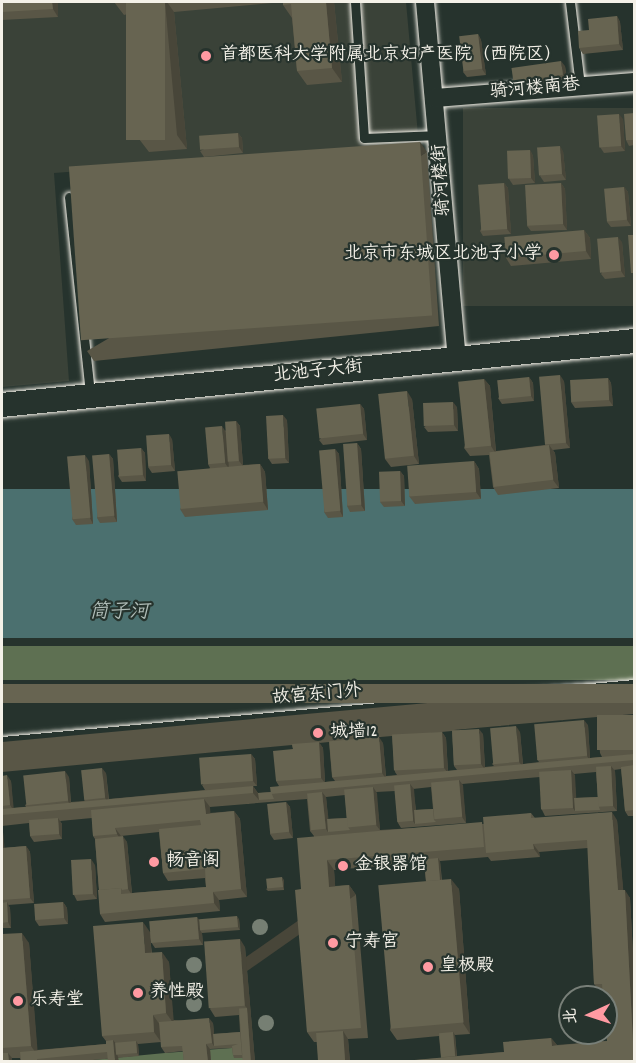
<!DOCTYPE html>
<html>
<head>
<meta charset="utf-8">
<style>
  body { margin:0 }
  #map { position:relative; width:636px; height:1063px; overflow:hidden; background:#26332d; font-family:Dekko,"LXGW WenKai TC",sans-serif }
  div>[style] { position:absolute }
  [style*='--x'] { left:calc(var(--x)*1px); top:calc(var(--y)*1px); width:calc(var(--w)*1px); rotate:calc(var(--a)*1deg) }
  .built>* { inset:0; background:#3a4238; transform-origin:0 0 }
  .green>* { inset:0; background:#5e7052; transform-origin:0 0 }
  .water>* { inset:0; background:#4b706f; transform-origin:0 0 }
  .roads { filter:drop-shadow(0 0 2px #f4f1e8) drop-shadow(0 0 2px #f4f1e8) }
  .service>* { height:9px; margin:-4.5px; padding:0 4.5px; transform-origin:4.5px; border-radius:4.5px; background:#26332d }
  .minor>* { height:18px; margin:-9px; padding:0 9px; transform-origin:9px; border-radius:9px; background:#26332d }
  .tertiary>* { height:24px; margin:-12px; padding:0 12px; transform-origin:12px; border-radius:12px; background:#26332d }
  .trees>* { width:16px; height:16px; margin:-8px; border-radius:50%; background:#767f73 }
  .wall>* { inset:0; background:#595646 }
  .shaded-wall>* { inset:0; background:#484639; transform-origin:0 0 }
  .building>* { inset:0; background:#676451; transform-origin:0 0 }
  .dots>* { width:16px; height:16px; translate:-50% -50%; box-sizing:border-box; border:3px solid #26332d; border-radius:50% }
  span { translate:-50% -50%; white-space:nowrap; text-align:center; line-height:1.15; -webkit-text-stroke:4.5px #26332d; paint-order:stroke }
  .poi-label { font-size:18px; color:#f4f1e8 }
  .left { translate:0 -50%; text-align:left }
  .right { translate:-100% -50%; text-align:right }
  .street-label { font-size:18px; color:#f4f1e8 }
  .water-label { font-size:20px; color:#b0bdb8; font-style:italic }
  .frame { position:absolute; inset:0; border:3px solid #f4f1e8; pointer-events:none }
  .north { position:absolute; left:558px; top:985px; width:60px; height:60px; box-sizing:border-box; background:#26332d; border:2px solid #787f78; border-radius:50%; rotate:267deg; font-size:16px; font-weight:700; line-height:24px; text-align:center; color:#f4f1e8 }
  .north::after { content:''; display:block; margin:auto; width:21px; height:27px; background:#ff9aa2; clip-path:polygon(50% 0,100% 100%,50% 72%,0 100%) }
</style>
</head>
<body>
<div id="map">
  <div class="built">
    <div style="clip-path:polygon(2px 2px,406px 2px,419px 146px,54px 173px,69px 381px,2px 387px)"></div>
    <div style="left:634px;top:108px;width:198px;height:171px;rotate:90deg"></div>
  </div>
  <div class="green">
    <div style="left:634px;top:646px;width:34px;height:635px;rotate:90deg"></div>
    <div style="clip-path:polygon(245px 1047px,246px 1062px,71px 1062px,165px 1053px)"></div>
  </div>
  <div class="water">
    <div style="left:634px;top:489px;width:149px;height:635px;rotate:90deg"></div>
  </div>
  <div class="roads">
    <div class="service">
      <div style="--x:355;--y:2;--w:136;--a:86.2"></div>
      <div style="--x:364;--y:138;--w:75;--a:-2.3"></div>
      <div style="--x:570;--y:2;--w:85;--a:83.2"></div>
      <div style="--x:69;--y:197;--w:199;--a:83.9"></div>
      <div style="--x:2;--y:741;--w:635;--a:-5.15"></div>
    </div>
    <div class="minor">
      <div style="--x:425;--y:2;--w:357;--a:84.9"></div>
      <div style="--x:435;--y:98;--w:200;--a:-4.6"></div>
    </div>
    <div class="tertiary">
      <div style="--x:2;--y:405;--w:635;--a:-5.78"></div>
    </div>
  </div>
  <div class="trees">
    <div style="left:260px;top:927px"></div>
    <div style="left:194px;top:965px"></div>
    <div style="left:194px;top:1004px"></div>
    <div style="left:266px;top:1023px"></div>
  </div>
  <div class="wall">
    <div style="clip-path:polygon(2px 2px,58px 2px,58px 17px,2px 20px)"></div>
    <div style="clip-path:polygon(114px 2px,334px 2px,342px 82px,307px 85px,297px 71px,292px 18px,283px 5px,283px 2px,174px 12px,187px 149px,149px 152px,139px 139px,128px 14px,124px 15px)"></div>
    <div style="clip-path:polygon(617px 16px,620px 22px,623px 50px,583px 54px,579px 48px,589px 30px)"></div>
    <div style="clip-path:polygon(478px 34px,481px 40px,486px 75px,467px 77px,463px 72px)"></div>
    <div style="clip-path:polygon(565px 66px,567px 81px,517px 86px,513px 80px)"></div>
    <div style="clip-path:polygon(634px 113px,634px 145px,629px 146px,626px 140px)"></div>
    <div style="clip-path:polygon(623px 119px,625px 151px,604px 153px,600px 147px)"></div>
    <div style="clip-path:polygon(238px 133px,242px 138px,243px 153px,204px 157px,200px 151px)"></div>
    <div style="clip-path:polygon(530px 150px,533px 156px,535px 183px,513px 185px,509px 179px)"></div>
    <div style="clip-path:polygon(563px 151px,566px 180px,544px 182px,540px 176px)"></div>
    <div style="clip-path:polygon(427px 152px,439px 326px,94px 361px,87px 351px)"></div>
    <div style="clip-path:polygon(504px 183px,508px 188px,511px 234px,483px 236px,480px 231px)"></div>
    <div style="clip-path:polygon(561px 183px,565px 189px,567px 230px,531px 231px,527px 226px)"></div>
    <div style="clip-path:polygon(624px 187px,628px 192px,631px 226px,611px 227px,607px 222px)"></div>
    <div style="clip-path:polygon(584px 230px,590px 238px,591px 259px,511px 266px,506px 258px)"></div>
    <div style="clip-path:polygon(622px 242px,625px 277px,605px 279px,601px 274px)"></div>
    <div style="clip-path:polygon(529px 377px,533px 383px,534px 401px,502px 404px,498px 398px)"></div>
    <div style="clip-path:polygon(608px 378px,611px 383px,613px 406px,575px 408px,571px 402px)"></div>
    <div style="clip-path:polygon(484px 379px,490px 386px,496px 451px,545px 445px,564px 381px,570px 448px,553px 450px,555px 453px,559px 488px,498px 495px,493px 487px,489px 455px,470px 456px,464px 448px)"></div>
    <div style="clip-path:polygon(412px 399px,419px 464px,391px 467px,385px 459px)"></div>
    <div style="clip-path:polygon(360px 404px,364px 409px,367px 440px,323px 445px,319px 440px)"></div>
    <div style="clip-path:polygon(457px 407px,458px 431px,428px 432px,424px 427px)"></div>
    <div style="clip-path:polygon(287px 420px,289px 463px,272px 464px,268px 458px)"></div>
    <div style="clip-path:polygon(236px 421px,240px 426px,243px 465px,260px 464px,265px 472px,268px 510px,185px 517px,180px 509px,210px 468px,208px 464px,225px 431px)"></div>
    <div style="clip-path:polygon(172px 439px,175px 471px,152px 473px,148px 467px)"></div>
    <div style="clip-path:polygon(357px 443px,361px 449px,365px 511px,350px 512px,347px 506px)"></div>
    <div style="clip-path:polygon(141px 448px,145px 453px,146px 481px,122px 482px,118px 476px)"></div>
    <div style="clip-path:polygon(335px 449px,339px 454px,343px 517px,328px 518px,324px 512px)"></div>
    <div style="clip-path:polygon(109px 454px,113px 459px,117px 522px,100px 523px,97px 518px)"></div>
    <div style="clip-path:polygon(89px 461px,93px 524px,76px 525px,72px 519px)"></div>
    <div style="clip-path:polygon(474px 461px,479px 469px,481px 499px,415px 504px,409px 496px)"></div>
    <div style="clip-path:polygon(400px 471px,404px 476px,405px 506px,384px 507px,380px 502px)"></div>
    <div style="clip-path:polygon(evenodd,634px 684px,634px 714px,599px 717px,634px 715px,634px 816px,628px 816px,625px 811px,621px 769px,614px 770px,615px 771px,617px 811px,545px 816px,542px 810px,540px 777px,462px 784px,466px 823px,401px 828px,398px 823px,395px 791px,376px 792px,380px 830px,483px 824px,531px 813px,535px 818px,617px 820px,623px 890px,630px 898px,634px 973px,634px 1062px,392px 1062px,441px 1058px,439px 1036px,397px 1040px,390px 1030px,426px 881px,424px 862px,334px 870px,335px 886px,349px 885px,356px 895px,368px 1038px,348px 1039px,350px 1062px,319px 1062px,317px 1042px,314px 1042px,307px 1032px,301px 889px,314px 836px,310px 831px,307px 799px,210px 807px,210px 813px,234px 811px,240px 819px,247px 897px,219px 900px,220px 911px,105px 922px,100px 914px,99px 890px,95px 839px,93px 836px,92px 818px,60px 821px,62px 824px,62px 839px,34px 842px,30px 836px,29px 823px,2px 826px,2px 776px,11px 781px,13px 808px,26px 807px,25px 805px,69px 777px,71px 802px,84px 801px,106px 773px,109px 799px,205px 790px,202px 785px,251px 754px,255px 759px,257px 786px,253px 786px,258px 793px,271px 792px,279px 786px,276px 781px,293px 749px,292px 745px,2px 772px,2px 742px,634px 684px,597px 717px,600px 753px,602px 757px,590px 758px,588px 725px,537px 759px,539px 762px,523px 764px,520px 732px,492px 764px,494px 766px,485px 767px,483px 734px,454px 730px,597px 717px,634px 684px,452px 731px,454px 766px,457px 770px,448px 771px,446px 738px,442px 732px,409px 735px,452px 731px,634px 684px,392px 736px,395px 772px,397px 775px,386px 776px,383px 743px,369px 738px,392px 736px,634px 684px,329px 742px,332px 777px,335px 781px,325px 782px,323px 748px,319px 743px,329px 742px,634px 684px,596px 772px,598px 797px,576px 798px,574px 774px,596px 772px,634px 684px,431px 787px,433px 809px,416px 810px,413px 789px,431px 787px,634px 684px,345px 795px,347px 818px,328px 819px,326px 797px,345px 795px,634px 684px,159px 832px,163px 873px,168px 881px,205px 878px,206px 887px,132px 893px,127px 842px,121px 836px,159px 832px,634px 684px,588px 848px,594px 984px,600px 992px,603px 992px,607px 1041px,557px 1045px,551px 1038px,504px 1052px,457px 1056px,455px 1035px,470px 1034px,459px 889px,442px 880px,440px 861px,488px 857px,491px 861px,540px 857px,539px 852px,588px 848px)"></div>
    <div style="clip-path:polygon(286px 802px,290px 807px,293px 838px,274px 840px,270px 834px)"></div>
    <div style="clip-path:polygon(2px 830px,3px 832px,4px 848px,26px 846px,30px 852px,34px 903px,8px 905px,10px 908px,11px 928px,2px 928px)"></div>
    <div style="clip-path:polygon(95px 865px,97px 899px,77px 901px,74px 895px)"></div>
    <div style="clip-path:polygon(284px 880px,284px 890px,268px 891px,266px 889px)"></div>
    <div style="clip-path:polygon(63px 902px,67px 908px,68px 924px,39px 926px,35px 920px)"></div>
    <div style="clip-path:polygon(197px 917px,199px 920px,239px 919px,240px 930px,202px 933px,203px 945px,155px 948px,151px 942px,150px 938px,152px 953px,169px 962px,173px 1020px,213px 1023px,214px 1034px,240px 1032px,239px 1015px,215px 1017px,210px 1009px,245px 947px,255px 1062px,242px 1058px,234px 1058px,233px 1055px,232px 1048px,210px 1049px,211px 1062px,184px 1062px,183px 1051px,165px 1053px,161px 1047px,161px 1042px,138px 1044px,139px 1056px,70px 1062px,21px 1062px,20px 1058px,12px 1058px,12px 1062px,2px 1062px,2px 934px,29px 943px,37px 1050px,106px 1044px,106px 1041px,102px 1036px,150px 932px)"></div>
  </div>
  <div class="shaded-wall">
    <div style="clip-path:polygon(52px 2px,58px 2px,58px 17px,53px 9px)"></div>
    <div style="clip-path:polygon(165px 2px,167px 2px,174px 12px,187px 149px,177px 135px)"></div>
    <div style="clip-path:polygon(326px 2px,334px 2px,342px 82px,332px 68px)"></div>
    <div style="clip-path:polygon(617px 16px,620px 22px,623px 50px,619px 44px)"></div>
    <div style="clip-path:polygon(478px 34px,481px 40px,486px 75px,482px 69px)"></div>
    <div style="clip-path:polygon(561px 61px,565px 66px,567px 81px,563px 75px)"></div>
    <div style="clip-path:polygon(619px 114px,623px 119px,625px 151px,621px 146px)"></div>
    <div style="clip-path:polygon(238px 133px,242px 138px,243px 153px,239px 147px)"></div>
    <div style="left:420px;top:142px;width:12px;height:174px;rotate:55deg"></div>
    <div style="clip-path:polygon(560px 146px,563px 151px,566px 180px,562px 174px)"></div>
    <div style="clip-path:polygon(530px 150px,533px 156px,535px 183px,531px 178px)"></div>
    <div style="clip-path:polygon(504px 183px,508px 188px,511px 234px,507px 229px)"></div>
    <div style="clip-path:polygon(561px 183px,565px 189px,567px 230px,563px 224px)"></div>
    <div style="clip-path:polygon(624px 187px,628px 192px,631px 226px,627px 220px)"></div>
    <div style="clip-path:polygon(584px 230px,590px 238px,591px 259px,586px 251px)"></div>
    <div style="clip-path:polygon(618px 237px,622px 242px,625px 277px,621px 271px)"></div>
    <div style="clip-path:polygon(560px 375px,564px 381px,570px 448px,566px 443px)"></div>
    <div style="clip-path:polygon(529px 377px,533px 383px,534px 401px,531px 396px)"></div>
    <div style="clip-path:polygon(608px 378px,611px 383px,613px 406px,609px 400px)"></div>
    <div style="clip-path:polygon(484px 379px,490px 386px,496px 454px,491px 446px)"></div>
    <div style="clip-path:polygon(407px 391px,412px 399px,419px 464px,414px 456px)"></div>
    <div style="clip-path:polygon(453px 402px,457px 407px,458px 431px,454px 425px)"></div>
    <div style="clip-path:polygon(360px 404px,364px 409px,367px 440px,363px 434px)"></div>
    <div style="clip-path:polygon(283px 415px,287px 420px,289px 463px,285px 458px)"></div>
    <div style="clip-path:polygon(236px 421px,240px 426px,243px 466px,239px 461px)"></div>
    <div style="clip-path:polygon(222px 426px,226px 432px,229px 469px,225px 463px)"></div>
    <div style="clip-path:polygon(169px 434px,172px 439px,175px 471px,171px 465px)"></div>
    <div style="clip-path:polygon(357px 443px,361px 449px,365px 511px,361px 505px)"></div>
    <div style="clip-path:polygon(549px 445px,555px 453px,559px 488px,553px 480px)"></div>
    <div style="clip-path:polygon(141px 448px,145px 453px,146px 481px,143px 475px)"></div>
    <div style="clip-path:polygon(335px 449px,339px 454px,343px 517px,340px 511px)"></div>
    <div style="clip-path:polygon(109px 454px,113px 459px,117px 522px,114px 516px)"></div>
    <div style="clip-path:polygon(85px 455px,89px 461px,93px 524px,90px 518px)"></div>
    <div style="clip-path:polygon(474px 461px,479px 469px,481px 499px,476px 492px)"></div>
    <div style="clip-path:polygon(260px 464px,265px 472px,268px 510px,263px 502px)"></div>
    <div style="clip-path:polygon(400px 471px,404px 476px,405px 506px,401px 501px)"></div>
    <div style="clip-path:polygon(584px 720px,588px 725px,590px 761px,587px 756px)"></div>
    <div style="clip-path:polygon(516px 726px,520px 732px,523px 767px,519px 762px)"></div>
    <div style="clip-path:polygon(479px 729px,483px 734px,485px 770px,481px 764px)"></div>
    <div style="clip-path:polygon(442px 732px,446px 738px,448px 773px,444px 768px)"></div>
    <div style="clip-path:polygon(379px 737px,383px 743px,386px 779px,382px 773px)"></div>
    <div style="clip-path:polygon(319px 742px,323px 748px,325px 783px,321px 778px)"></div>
    <div style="clip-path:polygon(251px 754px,255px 759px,257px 786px,253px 781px)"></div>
    <div style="clip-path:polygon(611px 766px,615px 771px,617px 811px,613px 806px)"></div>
    <div style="clip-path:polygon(102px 768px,106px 773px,109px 804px,105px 798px)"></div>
    <div style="clip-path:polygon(571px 770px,575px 775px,577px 811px,575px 811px,577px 814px,573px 808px)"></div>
    <div style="clip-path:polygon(65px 771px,69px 777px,71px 807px,68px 801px)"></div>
    <div style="clip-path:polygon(7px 775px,11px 781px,14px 811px,10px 805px)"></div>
    <div style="clip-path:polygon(459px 780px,463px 785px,466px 823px,462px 817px)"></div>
    <div style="clip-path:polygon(410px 784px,414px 789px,417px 824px,415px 824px,413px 821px)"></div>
    <div style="clip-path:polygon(253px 786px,260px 796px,259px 800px,253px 793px)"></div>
    <div style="clip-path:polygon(373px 787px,377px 793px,380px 830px,376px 825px)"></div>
    <div style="clip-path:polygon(322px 792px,326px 797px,330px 832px,328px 832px,326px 829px)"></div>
    <div style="clip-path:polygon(204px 799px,210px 807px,211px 821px,206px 814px)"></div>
    <div style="clip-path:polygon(286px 802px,290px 807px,293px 838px,289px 832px)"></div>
    <div style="clip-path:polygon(234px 811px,240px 819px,247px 897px,241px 889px)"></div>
    <div style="clip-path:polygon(612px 812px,617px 820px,624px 898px,618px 890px)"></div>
    <div style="clip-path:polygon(58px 818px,62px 824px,62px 839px,59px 834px)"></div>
    <div style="clip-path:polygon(115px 828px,121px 836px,122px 842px,117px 834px)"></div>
    <div style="clip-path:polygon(2px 830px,3px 832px,5px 852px,2px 848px)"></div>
    <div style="clip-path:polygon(123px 836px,127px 842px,132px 895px,128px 889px)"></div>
    <div style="clip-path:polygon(533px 844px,539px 852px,540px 857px,534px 849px)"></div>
    <div style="clip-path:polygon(26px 846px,30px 852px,34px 903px,30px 898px)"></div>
    <div style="clip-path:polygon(438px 858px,440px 861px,442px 891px,441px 888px)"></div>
    <div style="clip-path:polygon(91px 859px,95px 865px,97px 899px,93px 894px)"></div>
    <div style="clip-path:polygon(327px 860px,334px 870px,336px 897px,329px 887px)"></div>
    <div style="clip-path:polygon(282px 877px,284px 880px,284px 890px,283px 887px)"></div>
    <div style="clip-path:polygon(451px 879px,459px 889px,470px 1034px,463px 1023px)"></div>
    <div style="left:349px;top:885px;width:12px;height:144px;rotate:55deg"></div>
    <div style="clip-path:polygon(625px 890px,630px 898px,634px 973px,634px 1060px)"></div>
    <div style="clip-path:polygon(213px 892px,219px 900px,220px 911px,214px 903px)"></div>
    <div style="clip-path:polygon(7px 902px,10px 908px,11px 928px,8px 922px)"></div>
    <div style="clip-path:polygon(63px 902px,67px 908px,68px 924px,64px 918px)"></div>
    <div style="clip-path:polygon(237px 916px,239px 919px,240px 930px,238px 927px)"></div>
    <div style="clip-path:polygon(197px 917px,201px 923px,200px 930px,202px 933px,203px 945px,199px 939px)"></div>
    <div style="clip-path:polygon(143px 922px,150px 932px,152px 963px,145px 953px)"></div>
    <div style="clip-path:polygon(22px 933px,29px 943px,38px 1056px,31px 1046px)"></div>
    <div style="clip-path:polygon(240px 939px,245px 947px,255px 1062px,251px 1062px,247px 1008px,245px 1006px)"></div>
    <div style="clip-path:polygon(162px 952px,169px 962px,174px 1024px,166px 1013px)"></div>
    <div style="clip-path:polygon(153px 1015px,160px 1025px,161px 1042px,154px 1032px)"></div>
    <div style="clip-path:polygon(209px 1018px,213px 1023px,215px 1046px,214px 1046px,212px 1043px)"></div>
    <div style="clip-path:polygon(343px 1031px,348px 1039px,350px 1062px,345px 1062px)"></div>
    <div style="clip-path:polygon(453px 1032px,455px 1035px,457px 1062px,456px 1062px)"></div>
    <div style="clip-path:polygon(551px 1038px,557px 1045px,552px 1046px)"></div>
    <div style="clip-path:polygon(113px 1040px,117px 1045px,117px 1054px,118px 1057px,119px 1062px,115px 1062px)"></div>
    <div style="clip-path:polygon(136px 1041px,138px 1044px,139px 1056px,137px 1053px)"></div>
    <div style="clip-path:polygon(206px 1044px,210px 1049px,211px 1062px,208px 1062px)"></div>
    <div style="clip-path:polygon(8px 1053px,12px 1058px,12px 1062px,9px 1062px)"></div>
  </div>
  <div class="building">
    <div style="clip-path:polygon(2px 2px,52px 2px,53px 9px,2px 12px)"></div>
    <div style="left:126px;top:2px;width:39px;height:138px"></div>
    <div style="clip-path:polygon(283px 2px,326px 2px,332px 68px,297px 71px,291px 4px,283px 5px)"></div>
    <div style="clip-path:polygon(617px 16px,619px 44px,579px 48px,578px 31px,589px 30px,588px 19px)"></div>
    <div style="left:478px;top:34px;width:35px;height:19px;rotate:83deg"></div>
    <div style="left:561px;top:61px;width:14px;height:50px;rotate:82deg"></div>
    <div style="clip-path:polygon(634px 113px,634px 140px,626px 140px,624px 114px)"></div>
    <div style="left:619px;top:114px;width:32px;height:22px;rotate:86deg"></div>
    <div style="left:238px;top:133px;width:14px;height:39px;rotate:86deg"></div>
    <div style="left:420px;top:142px;width:174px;height:352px;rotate:86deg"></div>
    <div style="left:560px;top:146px;width:28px;height:23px;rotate:86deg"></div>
    <div style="left:530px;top:150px;width:28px;height:23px;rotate:88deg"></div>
    <div style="left:504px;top:183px;width:46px;height:26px;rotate:86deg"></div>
    <div style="left:561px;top:183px;width:41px;height:36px;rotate:87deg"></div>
    <div style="left:624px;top:187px;width:33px;height:20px;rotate:85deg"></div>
    <div style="left:584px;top:230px;width:21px;height:80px;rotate:85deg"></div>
    <div style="clip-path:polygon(628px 235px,634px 235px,634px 273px,631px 273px)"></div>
    <div style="left:618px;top:237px;width:34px;height:21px;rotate:85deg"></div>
    <div style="left:560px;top:375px;width:68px;height:21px;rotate:85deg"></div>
    <div style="left:529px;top:377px;width:19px;height:32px;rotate:84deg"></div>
    <div style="left:608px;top:378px;width:22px;height:38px;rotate:87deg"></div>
    <div style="left:484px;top:379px;width:67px;height:26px;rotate:84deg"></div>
    <div style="left:407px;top:391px;width:65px;height:29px;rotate:84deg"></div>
    <div style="left:453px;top:402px;width:23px;height:30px;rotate:88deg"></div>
    <div style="left:360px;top:404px;width:30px;height:44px;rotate:84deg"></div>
    <div style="left:283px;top:415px;width:43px;height:17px;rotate:87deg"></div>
    <div style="left:236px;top:421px;width:40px;height:11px;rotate:86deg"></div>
    <div style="left:222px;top:426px;width:37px;height:17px;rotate:85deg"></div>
    <div style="left:169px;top:434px;width:31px;height:23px;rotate:86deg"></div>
    <div style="left:357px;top:443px;width:62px;height:14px;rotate:86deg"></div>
    <div style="left:549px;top:445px;width:35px;height:60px;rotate:83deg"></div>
    <div style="left:141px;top:448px;width:27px;height:24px;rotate:86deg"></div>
    <div style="left:335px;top:449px;width:62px;height:16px;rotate:85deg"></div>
    <div style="left:109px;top:454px;width:62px;height:17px;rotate:85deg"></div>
    <div style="left:85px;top:455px;width:63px;height:18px;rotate:85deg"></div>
    <div style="left:474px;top:461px;width:31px;height:67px;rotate:86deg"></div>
    <div style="left:260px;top:464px;width:38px;height:83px;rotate:85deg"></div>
    <div style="left:400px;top:471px;width:30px;height:21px;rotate:88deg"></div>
    <div style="left:634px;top:684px;width:19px;height:635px;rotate:90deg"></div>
    <div style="left:634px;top:715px;width:35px;height:37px;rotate:90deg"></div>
    <div style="left:584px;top:720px;width:36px;height:50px;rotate:85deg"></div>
    <div style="left:516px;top:726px;width:36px;height:26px;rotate:85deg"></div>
    <div style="left:479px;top:729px;width:35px;height:27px;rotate:87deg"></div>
    <div style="left:442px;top:732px;width:36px;height:50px;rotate:87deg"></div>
    <div style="left:379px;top:737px;width:36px;height:50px;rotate:85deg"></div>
    <div style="clip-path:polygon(319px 742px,321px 778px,276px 781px,273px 751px,293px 749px,292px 744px)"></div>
    <div style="left:251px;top:754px;width:27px;height:52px;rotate:86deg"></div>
    <div style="clip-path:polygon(634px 754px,634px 760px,271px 794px,270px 787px)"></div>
    <div style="clip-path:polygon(634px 765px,634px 810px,625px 811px,621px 767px)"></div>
    <div style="left:611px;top:766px;width:40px;height:15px;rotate:87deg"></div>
    <div style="left:102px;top:768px;width:30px;height:21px;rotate:84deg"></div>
    <div style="left:571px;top:770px;width:38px;height:32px;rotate:87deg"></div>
    <div style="left:65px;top:771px;width:30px;height:42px;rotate:84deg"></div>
    <div style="clip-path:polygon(7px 775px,10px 805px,2px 806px,2px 776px)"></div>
    <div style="left:459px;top:780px;width:37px;height:28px;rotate:85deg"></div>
    <div style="left:410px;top:784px;width:37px;height:16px;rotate:85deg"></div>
    <div style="clip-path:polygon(253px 786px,253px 793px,2px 815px,2px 809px)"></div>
    <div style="left:373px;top:787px;width:38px;height:29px;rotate:85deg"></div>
    <div style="clip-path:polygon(271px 792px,274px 799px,259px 800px,258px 793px)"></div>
    <div style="left:322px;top:792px;width:37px;height:15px;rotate:84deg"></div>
    <div style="clip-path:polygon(598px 797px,599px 807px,600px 810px,575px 811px,574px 798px)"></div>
    <div style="clip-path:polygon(204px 799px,206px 814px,234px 811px,241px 889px,213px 892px,214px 903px,100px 914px,98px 890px,121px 888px,121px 894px,206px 887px,205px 869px,163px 873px,159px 829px,201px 825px,200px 820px,115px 828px,117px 834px,93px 836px,91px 810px)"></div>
    <div style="left:286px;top:802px;width:30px;height:19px;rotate:84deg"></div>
    <div style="clip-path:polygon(433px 809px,434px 820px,436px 822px,415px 824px,414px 810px)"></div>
    <div style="clip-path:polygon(612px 812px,618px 890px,625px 890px,634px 1060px,613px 1062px,392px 1062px,504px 1052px,503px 1042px,551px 1038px,552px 1046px,607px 1041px,606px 997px,603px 997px,602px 984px,594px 984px,587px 840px,533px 844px,534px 849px,486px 853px,483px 817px,531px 813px,531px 818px)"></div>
    <div style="left:58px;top:818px;width:16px;height:29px;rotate:86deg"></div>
    <div style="clip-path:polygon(347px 818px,348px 827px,350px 830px,328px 832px,327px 819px)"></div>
    <div style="clip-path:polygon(482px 822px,484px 847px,327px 860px,329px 887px,349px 885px,361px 1028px,307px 1032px,295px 890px,301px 889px,297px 838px)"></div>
    <div style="clip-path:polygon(123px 836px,128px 889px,122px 890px,121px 888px,99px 890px,95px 839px)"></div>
    <div style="clip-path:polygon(26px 846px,30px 898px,2px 900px,2px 848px)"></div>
    <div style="left:438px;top:858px;width:22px;height:14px;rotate:85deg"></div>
    <div style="left:91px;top:859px;width:35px;height:20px;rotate:87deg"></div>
    <div style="left:282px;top:877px;width:10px;height:16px;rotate:84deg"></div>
    <div style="left:451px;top:879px;width:144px;height:73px;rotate:85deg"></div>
    <div style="clip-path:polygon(7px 902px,8px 922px,2px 923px,2px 903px)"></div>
    <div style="left:63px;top:902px;width:16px;height:29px;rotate:86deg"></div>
    <div style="left:237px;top:916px;width:11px;height:38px;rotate:85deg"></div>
    <div style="left:197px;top:917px;width:22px;height:48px;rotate:85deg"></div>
    <div style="clip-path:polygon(143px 922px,145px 953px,162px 952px,166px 1013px,153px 1015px,154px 1032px,102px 1036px,93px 926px)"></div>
    <div style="clip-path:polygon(22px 933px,31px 1046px,2px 1048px,2px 934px)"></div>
    <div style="left:240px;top:939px;width:67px;height:36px;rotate:86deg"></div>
    <div style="left:247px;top:1008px;width:54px;height:8px;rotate:86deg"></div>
    <div style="clip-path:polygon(209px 1018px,212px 1043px,206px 1044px,208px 1062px,184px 1062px,182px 1046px,161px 1047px,159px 1022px)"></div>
    <div style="left:343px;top:1031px;width:31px;height:27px;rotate:86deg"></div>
    <div style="clip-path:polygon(240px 1032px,242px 1055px,233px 1055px,232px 1046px,238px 1044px,214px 1046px,213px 1034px)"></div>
    <div style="left:453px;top:1032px;width:24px;height:14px;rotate:85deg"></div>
    <div style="clip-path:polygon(113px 1040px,115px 1062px,108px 1062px,107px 1052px,37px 1059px,37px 1062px,21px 1062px,20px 1052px,106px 1044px,106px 1041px)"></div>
    <div style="left:136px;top:1041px;width:12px;height:21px;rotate:85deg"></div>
    <div style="clip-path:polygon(2px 1053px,8px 1053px,9px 1062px,2px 1062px)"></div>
    <div style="clip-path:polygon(103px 1060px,103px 1062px,82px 1062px)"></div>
  </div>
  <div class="dots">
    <div style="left:206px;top:56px;background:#ff9aa2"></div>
    <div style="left:554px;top:255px;background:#ff9aa2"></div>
    <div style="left:318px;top:733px;background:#ff9aa2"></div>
    <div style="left:154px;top:862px;background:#ff9aa2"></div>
    <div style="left:343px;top:866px;background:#ff9aa2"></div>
    <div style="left:333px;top:943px;background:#ff9aa2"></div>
    <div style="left:428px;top:967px;background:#ff9aa2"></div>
    <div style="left:138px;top:993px;background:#ff9aa2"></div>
    <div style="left:18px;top:1001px;background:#ff9aa2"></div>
  </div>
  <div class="poi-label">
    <span class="left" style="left:220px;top:56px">首都医科大学附属北京妇产医院（西院区）</span>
    <span class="right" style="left:542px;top:255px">北京市东城区北池子小学</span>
    <span class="left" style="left:330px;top:733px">城墙12</span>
    <span class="left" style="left:166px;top:862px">畅音阁</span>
    <span class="left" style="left:355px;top:866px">金银器馆</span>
    <span class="left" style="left:345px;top:943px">宁寿宫</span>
    <span class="left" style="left:440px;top:967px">皇极殿</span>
    <span class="left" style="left:150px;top:993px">养性殿</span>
    <span class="left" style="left:30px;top:1001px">乐寿堂</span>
  </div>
  <div class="street-label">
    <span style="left:535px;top:90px;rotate:-5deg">骑河楼南巷</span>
    <span style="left:443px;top:180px;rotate:-94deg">骑河楼街</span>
    <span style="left:318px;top:373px;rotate:-6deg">北池子大街</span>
    <span style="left:317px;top:696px;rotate:-5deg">故宫东门外</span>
  </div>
  <div class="water-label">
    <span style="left:119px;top:613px">筒子河</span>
  </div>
  <div class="frame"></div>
  <div class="north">北</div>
</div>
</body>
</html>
